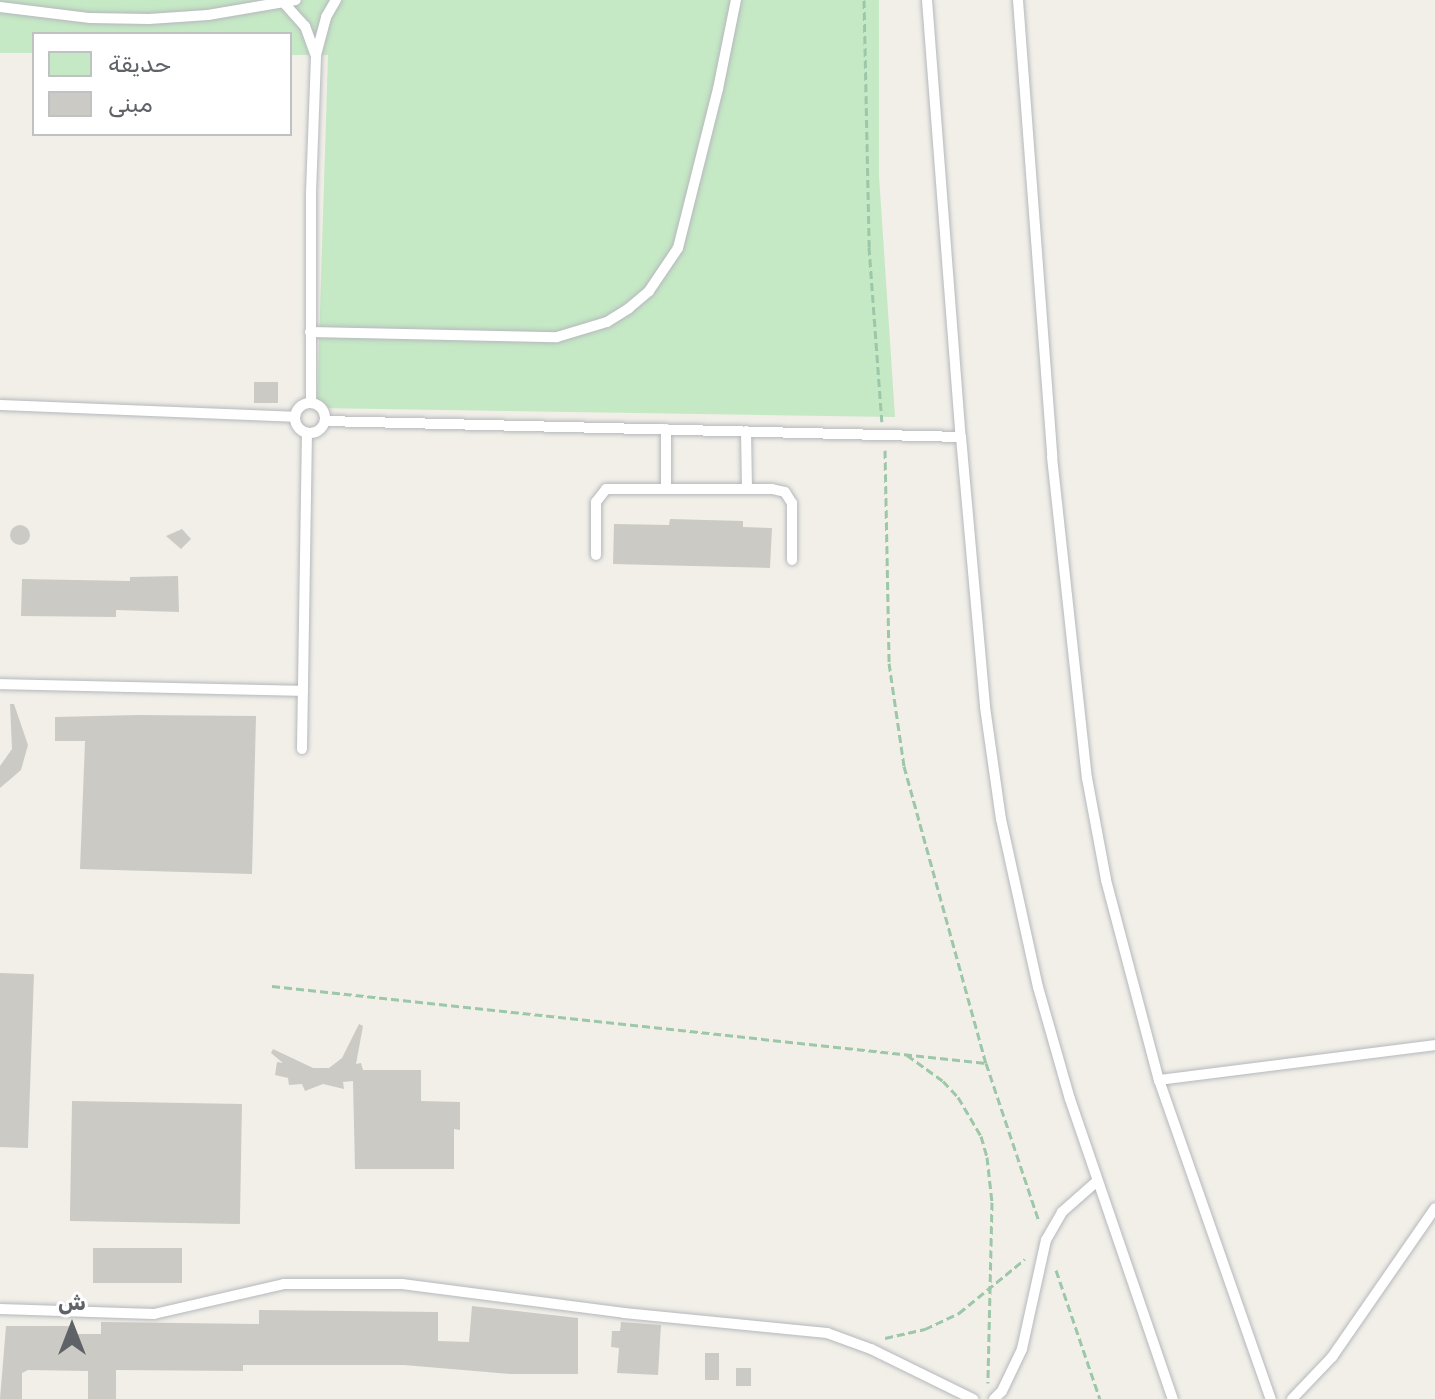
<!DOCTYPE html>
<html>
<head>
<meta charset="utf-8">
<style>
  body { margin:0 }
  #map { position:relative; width:1435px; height:1399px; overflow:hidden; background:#f1efe8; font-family:Rubik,"Noto Naskh Arabic",sans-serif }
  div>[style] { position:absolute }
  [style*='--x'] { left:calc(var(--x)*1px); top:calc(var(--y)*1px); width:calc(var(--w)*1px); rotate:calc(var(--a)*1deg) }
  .green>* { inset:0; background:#c5e8c5 }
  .building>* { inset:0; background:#cccac5; transform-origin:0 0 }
  .round { border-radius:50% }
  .path>* { height:3px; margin-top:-1.5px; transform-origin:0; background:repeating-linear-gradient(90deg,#9cc7a9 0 8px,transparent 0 12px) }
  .roads { filter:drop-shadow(0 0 2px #b5b8bc) drop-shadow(0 0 2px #b5b8bc) }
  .lane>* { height:10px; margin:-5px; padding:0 5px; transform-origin:5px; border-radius:5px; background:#fff }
  .lane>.ring { margin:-5px; padding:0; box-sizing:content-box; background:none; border:10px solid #fff; border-radius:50% }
  span { translate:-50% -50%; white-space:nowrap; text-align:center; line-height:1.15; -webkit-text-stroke:6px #fff; paint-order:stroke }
  .legend { position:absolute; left:32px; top:32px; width:260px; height:104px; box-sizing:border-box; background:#fff; border:2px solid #bfc1c3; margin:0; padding:10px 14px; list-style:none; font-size:24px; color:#5f6368 }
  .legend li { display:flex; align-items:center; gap:16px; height:40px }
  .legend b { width:40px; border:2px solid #bfc1c3 }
  .north { position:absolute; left:32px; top:1287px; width:80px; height:80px; -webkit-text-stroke:6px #fff; paint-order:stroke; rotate:0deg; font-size:22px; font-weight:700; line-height:32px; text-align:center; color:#5f6368 }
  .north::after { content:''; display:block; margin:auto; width:28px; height:36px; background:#5f6368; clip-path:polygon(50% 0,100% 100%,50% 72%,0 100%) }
</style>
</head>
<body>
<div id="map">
  <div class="green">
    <div style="clip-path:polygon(0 0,879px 0,879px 176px,895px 417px,317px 408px,328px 55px,290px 55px,290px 34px,34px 34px,34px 53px,0 53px)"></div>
  </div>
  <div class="building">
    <div style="left:278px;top:382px;width:21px;height:24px;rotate:90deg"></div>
    <div style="clip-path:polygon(670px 519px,743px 521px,743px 527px,772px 528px,770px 568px,613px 564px,614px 524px,669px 525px)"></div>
    <div class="round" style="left:10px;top:525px;width:20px;height:20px"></div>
    <div style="clip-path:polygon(182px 529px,191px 539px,181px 549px,166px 536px)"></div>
    <div style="clip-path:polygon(178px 576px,179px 612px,116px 610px,116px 617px,21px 616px,22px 579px,130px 581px,130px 577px)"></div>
    <div style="clip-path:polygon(10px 704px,14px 704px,28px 745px,21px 770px,0 788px,0 766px,12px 749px)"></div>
    <div style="clip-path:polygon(138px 715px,256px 716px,252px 874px,80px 869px,85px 741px,55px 741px,55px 717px)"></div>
    <div style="left:0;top:973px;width:34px;height:174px;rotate:2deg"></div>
    <div style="clip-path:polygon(359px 1024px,363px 1026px,356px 1064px,361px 1063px,363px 1070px,421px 1070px,421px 1101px,460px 1102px,460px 1130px,454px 1129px,454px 1169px,355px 1169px,353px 1081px,343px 1082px,344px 1089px,323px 1084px,305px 1091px,302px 1084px,289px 1085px,288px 1078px,275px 1075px,277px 1062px,283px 1063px,271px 1053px,273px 1049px,313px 1068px,329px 1068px,342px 1058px)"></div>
    <div style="left:72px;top:1101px;width:170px;height:120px;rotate:1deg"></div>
    <div style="left:182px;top:1248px;width:35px;height:89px;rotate:90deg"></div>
    <div style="clip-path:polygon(472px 1306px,578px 1318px,578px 1374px,511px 1374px,404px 1365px,243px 1365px,243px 1371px,116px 1370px,116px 1399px,88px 1399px,88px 1371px,28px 1370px,22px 1373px,22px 1399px,0 1399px,6px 1326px,69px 1326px,69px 1334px,101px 1334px,101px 1322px,259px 1324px,259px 1310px,438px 1312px,438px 1341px,469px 1342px)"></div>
    <div style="clip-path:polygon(621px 1322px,661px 1325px,658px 1375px,617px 1373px,619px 1348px,611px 1347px,612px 1331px,620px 1331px)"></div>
    <div style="left:705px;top:1353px;width:14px;height:27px"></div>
    <div style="left:736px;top:1368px;width:15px;height:18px"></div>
  </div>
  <div class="path">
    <div style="--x:864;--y:0;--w:247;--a:88.8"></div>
    <div style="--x:869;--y:247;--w:175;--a:85.8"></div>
    <div style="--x:885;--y:450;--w:213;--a:88.9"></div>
    <div style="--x:889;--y:663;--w:104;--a:81.7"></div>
    <div style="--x:904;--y:766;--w:308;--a:74.6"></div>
    <div style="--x:986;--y:1063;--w:167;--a:71.5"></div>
    <div style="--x:272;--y:986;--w:718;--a:6.16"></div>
    <div style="--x:907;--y:1055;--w:44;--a:35.8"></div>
    <div style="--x:943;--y:1081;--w:22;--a:47"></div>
    <div style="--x:958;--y:1097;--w:45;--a:59.5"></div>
    <div style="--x:981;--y:1136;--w:22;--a:74"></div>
    <div style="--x:987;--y:1157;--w:45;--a:83.7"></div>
    <div style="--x:992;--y:1202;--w:181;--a:91.3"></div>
    <div style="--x:1056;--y:1270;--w:136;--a:71.2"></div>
    <div style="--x:885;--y:1338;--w:41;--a:-12.7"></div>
    <div style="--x:925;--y:1329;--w:38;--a:-25"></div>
    <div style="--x:959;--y:1313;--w:85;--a:-39.3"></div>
  </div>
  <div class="roads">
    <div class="lane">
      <div style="--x:927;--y:0;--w:438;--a:85.6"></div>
      <div style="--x:961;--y:437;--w:271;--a:84.9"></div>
      <div style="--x:985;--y:707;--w:113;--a:81.9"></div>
      <div style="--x:1001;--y:819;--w:172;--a:77.6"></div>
      <div style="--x:1038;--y:987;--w:116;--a:74.1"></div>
      <div style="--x:1070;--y:1099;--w:317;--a:71.1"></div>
      <div style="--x:1018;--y:0;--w:458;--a:85.7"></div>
      <div style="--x:1052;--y:457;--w:323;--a:83.8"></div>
      <div style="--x:1087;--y:778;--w:104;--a:79.4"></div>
      <div style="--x:1106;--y:880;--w:207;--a:75.2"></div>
      <div style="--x:1159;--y:1080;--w:338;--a:70.7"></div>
      <div style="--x:284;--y:3;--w:31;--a:48"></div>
      <div style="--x:305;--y:26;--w:29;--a:70"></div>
      <div style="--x:0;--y:7;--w:91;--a:7"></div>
      <div style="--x:90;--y:18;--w:59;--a:1"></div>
      <div style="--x:149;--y:19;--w:59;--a:-3.9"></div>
      <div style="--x:208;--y:15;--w:89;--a:-9.7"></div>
      <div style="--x:310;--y:332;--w:247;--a:1.2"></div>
      <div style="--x:557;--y:337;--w:52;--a:-16.7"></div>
      <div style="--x:607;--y:322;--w:26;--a:-32"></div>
      <div style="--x:629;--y:308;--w:26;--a:-40"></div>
      <div style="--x:649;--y:291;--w:52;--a:-56"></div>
      <div style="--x:678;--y:248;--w:164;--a:-75.9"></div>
      <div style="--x:718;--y:89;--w:91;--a:-78.6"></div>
      <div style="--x:311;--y:403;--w:210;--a:-90"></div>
      <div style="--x:311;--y:193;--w:138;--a:-87.9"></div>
      <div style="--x:316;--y:55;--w:39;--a:-75"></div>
      <div style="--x:326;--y:17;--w:20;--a:-60"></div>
      <div class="ring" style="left:295px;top:403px;width:20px;height:20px"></div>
      <div style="--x:0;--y:405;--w:295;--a:2.3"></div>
      <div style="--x:325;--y:421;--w:636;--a:1.44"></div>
      <div style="--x:666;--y:429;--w:59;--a:90"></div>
      <div style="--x:746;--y:431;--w:58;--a:89"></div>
      <div style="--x:596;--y:555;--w:53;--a:-90"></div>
      <div style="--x:596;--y:502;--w:16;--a:-52"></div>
      <div style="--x:606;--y:489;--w:166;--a:0"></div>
      <div style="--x:772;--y:489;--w:13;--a:13"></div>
      <div style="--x:785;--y:492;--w:13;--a:58"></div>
      <div style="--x:792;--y:503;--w:57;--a:90"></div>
      <div style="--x:0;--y:684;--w:303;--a:1.3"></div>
      <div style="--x:302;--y:749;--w:316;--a:-89.1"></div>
      <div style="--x:1159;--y:1080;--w:278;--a:-7.2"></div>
      <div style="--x:0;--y:1309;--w:154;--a:1.9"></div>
      <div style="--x:154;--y:1314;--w:133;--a:-13"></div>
      <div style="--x:284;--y:1284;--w:118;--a:0"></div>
      <div style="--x:402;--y:1284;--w:224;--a:7.4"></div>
      <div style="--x:624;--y:1313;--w:204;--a:5.6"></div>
      <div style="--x:827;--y:1333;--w:47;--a:20"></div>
      <div style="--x:871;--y:1349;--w:114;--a:26.1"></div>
      <div style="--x:994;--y:1399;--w:11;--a:-45"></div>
      <div style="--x:1002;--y:1391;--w:47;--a:-64.5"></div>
      <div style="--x:1022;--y:1349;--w:112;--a:-77.6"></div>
      <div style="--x:1046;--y:1240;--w:32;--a:-60"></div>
      <div style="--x:1062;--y:1212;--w:45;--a:-41.4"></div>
      <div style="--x:1292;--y:1399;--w:58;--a:-46.4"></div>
      <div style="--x:1332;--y:1357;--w:181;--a:-55.3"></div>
    </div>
  </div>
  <ul class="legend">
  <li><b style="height:22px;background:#c5e8c5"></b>حديقة</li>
  <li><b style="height:22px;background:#cccac5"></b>مبنى</li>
  </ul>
  <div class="north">ش</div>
</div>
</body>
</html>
